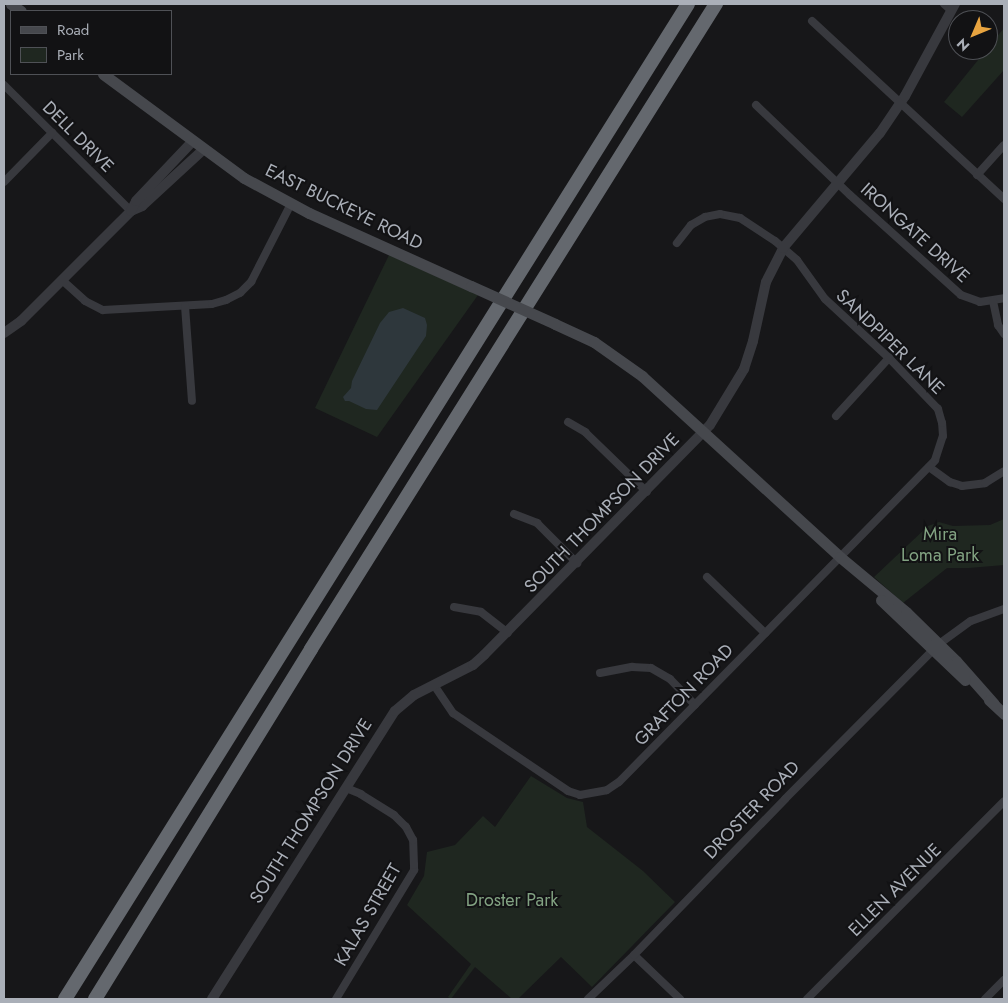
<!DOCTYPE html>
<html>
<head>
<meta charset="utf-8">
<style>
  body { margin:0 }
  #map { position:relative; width:1008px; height:1003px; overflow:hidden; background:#171719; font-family:Jost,sans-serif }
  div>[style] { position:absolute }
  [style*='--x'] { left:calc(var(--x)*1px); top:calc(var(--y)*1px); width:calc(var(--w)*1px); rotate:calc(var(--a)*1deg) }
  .green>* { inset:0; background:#1f2720 }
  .water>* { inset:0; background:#2e373c }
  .minor>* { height:8px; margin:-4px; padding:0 4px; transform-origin:4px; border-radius:4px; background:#38393e }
  .tertiary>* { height:10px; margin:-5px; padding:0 5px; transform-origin:5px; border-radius:5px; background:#38393e }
  .secondary>* { height:11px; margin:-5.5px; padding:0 5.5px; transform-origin:5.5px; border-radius:5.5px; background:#46484d }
  .motorway>* { height:14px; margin:-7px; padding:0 7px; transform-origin:7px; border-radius:7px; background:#64686e }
  .secondary-bridge>* { height:11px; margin:-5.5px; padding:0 5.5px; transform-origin:5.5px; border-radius:5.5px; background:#46484d }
  span { translate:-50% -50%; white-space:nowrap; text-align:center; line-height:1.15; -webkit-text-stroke:4px #121214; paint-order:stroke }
  .street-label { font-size:18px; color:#aaafb8 }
  .park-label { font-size:18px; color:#82a282 }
  .frame { position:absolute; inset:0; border:5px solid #aaafb8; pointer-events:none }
  .legend { position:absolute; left:10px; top:10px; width:162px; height:65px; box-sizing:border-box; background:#121214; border:1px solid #4f5156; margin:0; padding:6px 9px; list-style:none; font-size:15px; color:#aaafb8 }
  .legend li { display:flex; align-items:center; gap:10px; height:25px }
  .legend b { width:25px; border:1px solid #4f5156 }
  .north { position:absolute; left:948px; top:10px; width:50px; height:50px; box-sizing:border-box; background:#121214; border:1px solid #4f5156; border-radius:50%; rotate:225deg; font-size:14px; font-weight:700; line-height:20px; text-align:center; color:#aaafb8 }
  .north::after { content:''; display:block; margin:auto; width:18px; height:22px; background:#e8a440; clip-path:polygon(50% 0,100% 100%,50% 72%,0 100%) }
</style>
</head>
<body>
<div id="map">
  <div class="green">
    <div style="clip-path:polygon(1004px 28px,1004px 70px,962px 117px,944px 102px)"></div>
    <div style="clip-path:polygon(389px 255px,478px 295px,377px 437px,315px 408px)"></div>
    <div style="clip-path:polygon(1004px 519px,1004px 565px,969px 568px,947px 568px,903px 603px,874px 577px,928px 526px,939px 522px,953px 526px,990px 525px)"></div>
    <div style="clip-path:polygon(531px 776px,567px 798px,583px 802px,587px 827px,643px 871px,675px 902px,592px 987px,561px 957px,518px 999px,512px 999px,475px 967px,451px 999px,448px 997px,471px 964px,407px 905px,424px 876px,427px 852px,455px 845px,483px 816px,495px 827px)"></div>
  </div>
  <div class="water">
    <div style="clip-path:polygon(403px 308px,425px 318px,427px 325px,426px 336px,377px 410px,366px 409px,349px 401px,345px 401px,343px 397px,351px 388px,352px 381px,380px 323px,389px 312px)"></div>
  </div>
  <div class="minor">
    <div style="--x:944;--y:4;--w:9;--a:41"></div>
    <div style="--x:812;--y:21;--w:262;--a:42.8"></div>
    <div style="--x:4;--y:85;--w:179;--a:44.8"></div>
    <div style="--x:756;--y:105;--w:130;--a:43.8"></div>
    <div style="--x:850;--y:195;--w:149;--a:42"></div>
    <div style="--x:961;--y:295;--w:20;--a:20"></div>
    <div style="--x:980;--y:302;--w:24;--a:-9"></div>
    <div style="--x:977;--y:175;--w:40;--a:-48"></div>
    <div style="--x:4;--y:182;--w:69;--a:-45.6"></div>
    <div style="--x:62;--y:280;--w:31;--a:42"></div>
    <div style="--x:85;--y:301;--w:20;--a:27"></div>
    <div style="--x:103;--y:310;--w:109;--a:-3.2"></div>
    <div style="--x:212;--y:304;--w:15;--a:-16"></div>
    <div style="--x:226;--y:300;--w:16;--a:-27"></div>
    <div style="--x:240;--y:293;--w:16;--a:-45"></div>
    <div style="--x:251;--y:282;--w:88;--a:-62.9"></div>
    <div style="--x:993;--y:301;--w:25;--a:78"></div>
    <div style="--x:998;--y:325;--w:11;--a:56"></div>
    <div style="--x:185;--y:306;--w:95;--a:85.8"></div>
    <div style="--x:836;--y:416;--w:79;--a:-47.6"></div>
    <div style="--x:568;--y:422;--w:20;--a:30"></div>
    <div style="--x:585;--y:432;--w:86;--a:44.1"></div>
    <div style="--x:929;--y:467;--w:26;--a:36"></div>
    <div style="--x:950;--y:482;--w:13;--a:18"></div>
    <div style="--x:962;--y:486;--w:23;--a:-7"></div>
    <div style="--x:985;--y:483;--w:22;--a:-32"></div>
    <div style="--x:514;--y:514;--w:25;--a:21"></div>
    <div style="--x:537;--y:523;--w:57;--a:45"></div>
    <div style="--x:707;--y:577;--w:81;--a:44"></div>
    <div style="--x:454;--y:607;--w:27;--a:10"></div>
    <div style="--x:481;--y:612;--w:34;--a:38"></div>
    <div style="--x:600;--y:673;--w:33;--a:-11"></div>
    <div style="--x:632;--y:667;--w:19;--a:3"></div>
    <div style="--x:651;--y:668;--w:22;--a:30"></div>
    <div style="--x:670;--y:679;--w:36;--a:46"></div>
    <div style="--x:434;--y:685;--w:34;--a:56"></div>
    <div style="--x:453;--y:713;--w:139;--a:34.1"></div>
    <div style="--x:568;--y:791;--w:13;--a:18"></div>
    <div style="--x:580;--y:795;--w:27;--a:-10"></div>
    <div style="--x:607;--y:790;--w:14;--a:-34"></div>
    <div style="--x:619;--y:782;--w:451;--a:-45.5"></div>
    <div style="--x:935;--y:460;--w:25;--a:-72"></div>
    <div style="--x:943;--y:436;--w:13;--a:-94"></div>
    <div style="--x:942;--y:423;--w:15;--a:-106"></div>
    <div style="--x:938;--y:409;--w:71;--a:-133.9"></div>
    <div style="--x:889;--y:358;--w:87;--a:-137.3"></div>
    <div style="--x:825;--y:299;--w:48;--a:-125.7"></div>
    <div style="--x:797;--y:260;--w:29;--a:-139"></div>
    <div style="--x:775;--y:241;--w:42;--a:-146.7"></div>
    <div style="--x:740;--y:218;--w:20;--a:-169"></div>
    <div style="--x:720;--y:214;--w:15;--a:169"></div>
    <div style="--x:705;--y:217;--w:16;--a:150"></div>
    <div style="--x:691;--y:225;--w:23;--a:128"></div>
    <div style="--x:634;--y:955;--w:64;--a:43.7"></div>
    <div style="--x:336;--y:999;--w:151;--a:-58.8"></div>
    <div style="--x:414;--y:870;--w:5;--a:-90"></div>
    <div style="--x:414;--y:865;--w:25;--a:-92"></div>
    <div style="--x:413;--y:840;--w:15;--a:-118"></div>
    <div style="--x:406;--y:827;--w:17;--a:-135"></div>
    <div style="--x:394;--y:815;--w:39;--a:-148"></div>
    <div style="--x:361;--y:794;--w:16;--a:-158"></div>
    <div style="--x:588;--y:999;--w:64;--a:-43.7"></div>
    <div style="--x:634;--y:955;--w:217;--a:-45.9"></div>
    <div style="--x:785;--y:799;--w:218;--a:-45.2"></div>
    <div style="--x:939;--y:644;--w:39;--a:-36"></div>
    <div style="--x:971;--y:621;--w:35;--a:-20"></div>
    <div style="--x:807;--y:999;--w:279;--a:-45.1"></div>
    <div style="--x:985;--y:999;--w:27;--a:-45"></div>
  </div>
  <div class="tertiary">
    <div style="--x:131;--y:211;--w:12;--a:-24"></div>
    <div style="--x:142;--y:206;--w:84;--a:-42.6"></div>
    <div style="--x:4;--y:333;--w:21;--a:-35"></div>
    <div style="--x:21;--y:321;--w:156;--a:-45"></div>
    <div style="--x:131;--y:211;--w:11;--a:-63"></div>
    <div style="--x:136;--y:201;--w:83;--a:-46.5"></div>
    <div style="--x:212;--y:999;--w:341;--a:-57.6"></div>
    <div style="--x:395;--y:711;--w:25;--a:-40"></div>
    <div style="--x:414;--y:695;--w:66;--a:-27"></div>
    <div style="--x:473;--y:665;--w:15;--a:-42"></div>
    <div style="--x:484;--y:655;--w:322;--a:-45.5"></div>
    <div style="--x:710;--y:425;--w:66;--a:-58.7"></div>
    <div style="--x:744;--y:369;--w:29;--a:-72"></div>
    <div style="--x:753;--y:341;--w:60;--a:-77.6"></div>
    <div style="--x:766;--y:282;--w:38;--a:-63"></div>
    <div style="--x:783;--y:248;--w:150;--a:-49.9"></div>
    <div style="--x:880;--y:133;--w:45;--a:-56"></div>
    <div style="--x:905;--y:96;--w:105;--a:-61.5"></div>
  </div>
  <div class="secondary">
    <div style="--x:11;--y:4;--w:12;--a:35"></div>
    <div style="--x:103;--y:74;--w:175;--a:36.4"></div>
    <div style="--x:244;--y:178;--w:74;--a:28.3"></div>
    <div style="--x:309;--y:213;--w:178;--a:24.3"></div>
    <div style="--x:555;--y:324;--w:43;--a:24.8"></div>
    <div style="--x:594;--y:342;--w:59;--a:35.3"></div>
    <div style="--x:642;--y:376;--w:268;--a:42.4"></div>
    <div style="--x:840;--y:557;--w:86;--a:39.8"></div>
    <div style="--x:906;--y:612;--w:70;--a:44.4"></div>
    <div style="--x:956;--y:661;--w:57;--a:48.5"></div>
    <div style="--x:881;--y:600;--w:116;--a:43.6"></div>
    <div style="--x:989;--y:700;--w:21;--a:43"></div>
  </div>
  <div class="motorway">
    <div style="--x:65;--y:999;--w:1174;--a:-57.95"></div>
    <div style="--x:95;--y:999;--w:411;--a:-58.3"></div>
    <div style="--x:311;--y:649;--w:762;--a:-57.88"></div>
  </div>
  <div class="secondary-bridge">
    <div style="--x:471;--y:286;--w:92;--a:24.3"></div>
  </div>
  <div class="street-label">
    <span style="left:78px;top:137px;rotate:45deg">DELL DRIVE</span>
    <span style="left:344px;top:207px;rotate:26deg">EAST BUCKEYE ROAD</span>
    <span style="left:915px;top:233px;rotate:42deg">IRONGATE DRIVE</span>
    <span style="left:890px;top:342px;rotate:44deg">SANDPIPER LANE</span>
    <span style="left:602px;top:513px;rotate:-46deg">SOUTH THOMPSON DRIVE</span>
    <span style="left:684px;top:695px;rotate:-46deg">GRAFTON ROAD</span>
    <span style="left:752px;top:810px;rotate:-46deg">DROSTER ROAD</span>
    <span style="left:311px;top:811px;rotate:-58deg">SOUTH THOMPSON DRIVE</span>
    <span style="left:895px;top:890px;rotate:-45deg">ELLEN AVENUE</span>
    <span style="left:368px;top:915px;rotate:-60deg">KALAS STREET</span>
  </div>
  <div class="park-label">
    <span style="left:940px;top:545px">Mira<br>Loma Park</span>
    <span style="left:512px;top:900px">Droster Park</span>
  </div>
  <div class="frame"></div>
  <ul class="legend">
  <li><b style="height:6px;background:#46484d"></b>Road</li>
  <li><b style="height:14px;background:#1f2720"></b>Park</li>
  </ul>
  <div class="north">N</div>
</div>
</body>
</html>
